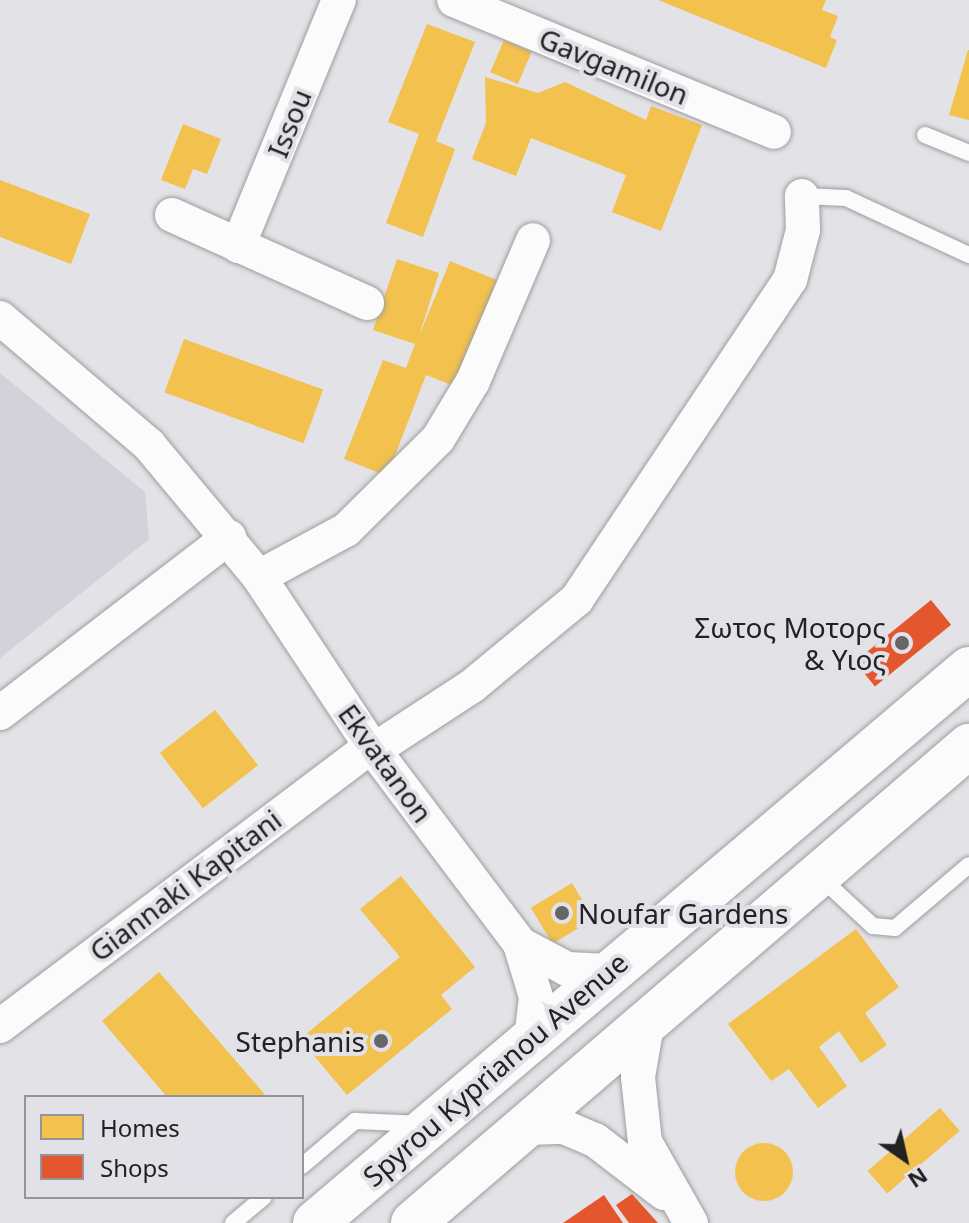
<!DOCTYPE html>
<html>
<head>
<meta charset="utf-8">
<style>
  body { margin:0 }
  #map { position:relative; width:969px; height:1223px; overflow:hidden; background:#e3e2e6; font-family:"Noto Sans",sans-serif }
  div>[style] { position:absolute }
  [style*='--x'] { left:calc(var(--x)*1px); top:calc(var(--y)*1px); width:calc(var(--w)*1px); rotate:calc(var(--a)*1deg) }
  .built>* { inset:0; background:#d3d1d9 }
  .homes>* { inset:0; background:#f2c14e; transform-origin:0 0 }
  .round { border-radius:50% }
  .shops>* { inset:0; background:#e4572e; transform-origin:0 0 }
  .roads { filter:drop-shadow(0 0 2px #9d9d9f) drop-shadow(0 0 2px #9d9d9f) }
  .service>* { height:16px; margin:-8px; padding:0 8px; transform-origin:8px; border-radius:8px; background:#fbfbfb }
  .minor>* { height:34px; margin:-17px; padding:0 17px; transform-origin:17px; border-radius:17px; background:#fbfbfb }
  .secondary>* { height:44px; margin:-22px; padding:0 22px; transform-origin:22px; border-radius:22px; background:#fbfbfb }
  .dots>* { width:22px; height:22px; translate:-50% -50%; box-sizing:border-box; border:4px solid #e2e1e7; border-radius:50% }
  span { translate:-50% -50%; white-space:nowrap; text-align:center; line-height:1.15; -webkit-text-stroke:8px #e2e1e7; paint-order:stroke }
  .street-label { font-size:28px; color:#222124 }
  .poi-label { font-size:28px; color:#222124 }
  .right { translate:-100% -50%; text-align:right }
  .left { translate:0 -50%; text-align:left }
  .legend { position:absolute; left:24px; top:1095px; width:280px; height:104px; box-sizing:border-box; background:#e2e1e7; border:2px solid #959499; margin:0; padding:10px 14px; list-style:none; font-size:24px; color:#222124 }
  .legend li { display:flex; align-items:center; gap:16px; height:40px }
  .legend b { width:40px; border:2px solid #959499 }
  .north { position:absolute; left:865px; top:1119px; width:80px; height:80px; -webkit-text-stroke:6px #e2e1e7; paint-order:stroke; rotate:146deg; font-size:22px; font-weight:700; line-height:32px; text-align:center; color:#222124 }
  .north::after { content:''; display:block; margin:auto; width:28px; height:36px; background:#222124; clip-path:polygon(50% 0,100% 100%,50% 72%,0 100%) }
</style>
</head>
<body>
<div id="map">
  <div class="built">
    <div style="clip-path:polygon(0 373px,145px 492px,149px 539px,0 658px)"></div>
  </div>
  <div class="homes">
    <div style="clip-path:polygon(658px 0,826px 0,822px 10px,838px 16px,830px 37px,837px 40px,826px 68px)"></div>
    <div style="clip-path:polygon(427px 24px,475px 42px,436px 141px,455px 149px,423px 237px,386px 223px,419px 134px,388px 122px)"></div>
    <div style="left:504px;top:40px;width:30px;height:35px;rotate:23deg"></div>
    <div style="clip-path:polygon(968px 50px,969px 50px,969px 120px,949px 115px)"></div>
    <div style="clip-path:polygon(485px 77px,538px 93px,565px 82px,646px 120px,651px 106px,702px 125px,661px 231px,612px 212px,626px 175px,531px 138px,516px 176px,472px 159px,486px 123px)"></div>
    <div style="clip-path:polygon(183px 124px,221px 139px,207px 174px,193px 169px,185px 189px,161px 180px)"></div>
    <div style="clip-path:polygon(0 180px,90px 214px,71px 264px,0 237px)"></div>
    <div style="clip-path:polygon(397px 259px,439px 273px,419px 336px,450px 261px,497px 280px,454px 386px,426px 375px,387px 476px,344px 459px,383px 360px,406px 368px,415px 344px,373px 330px)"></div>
    <div style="left:184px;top:339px;width:148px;height:57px;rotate:20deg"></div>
    <div style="left:215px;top:710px;width:70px;height:70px;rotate:52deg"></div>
    <div style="clip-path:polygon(401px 876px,475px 967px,441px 995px,452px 1009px,347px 1095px,300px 1039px,400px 957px,360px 909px)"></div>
    <div style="left:572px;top:883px;width:42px;height:48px;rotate:59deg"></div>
    <div style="clip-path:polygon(856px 929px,899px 987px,865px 1013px,887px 1045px,861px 1063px,839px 1031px,819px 1047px,847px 1086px,818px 1108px,789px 1069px,771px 1081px,728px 1024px)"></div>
    <div style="clip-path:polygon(159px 972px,267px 1097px,167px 1097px,102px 1021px)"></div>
    <div style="left:940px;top:1108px;width:30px;height:96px;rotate:49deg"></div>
    <div class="round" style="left:735px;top:1143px;width:58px;height:58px"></div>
  </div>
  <div class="shops">
    <div style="left:931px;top:600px;width:32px;height:98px;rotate:51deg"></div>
    <div style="clip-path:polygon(632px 1194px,658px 1223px,629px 1223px,616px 1205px)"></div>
    <div style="clip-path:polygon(604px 1195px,623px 1223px,563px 1223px)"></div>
  </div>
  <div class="roads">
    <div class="service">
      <div style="--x:925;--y:135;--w:48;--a:22.2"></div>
      <div style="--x:802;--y:196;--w:44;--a:2.6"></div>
      <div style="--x:846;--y:198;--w:136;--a:24.9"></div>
      <div style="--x:819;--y:876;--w:74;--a:42.8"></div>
      <div style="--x:873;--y:926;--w:22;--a:5"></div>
      <div style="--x:895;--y:928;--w:97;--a:-40.4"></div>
      <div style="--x:302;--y:1166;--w:70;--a:-40.3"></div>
      <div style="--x:355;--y:1121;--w:69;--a:2.5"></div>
      <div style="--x:233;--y:1223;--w:40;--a:-40"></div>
    </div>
    <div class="minor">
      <div style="--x:454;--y:0;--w:346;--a:22.4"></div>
      <div style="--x:172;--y:215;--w:214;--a:24.3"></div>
      <div style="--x:238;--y:246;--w:266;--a:-67.7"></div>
      <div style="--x:0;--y:318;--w:196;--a:40.4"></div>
      <div style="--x:149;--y:445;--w:172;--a:50.2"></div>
      <div style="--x:259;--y:577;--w:203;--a:56.5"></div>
      <div style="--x:371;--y:746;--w:248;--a:53"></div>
      <div style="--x:520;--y:944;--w:55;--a:73.2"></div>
      <div style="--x:536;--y:997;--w:42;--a:96.8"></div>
      <div style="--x:259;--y:577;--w:99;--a:-28.4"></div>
      <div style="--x:346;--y:530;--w:129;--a:-44.7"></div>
      <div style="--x:438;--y:439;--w:68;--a:-58.9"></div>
      <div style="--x:473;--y:381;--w:153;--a:-66.9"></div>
      <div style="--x:0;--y:713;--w:289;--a:-37.5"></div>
      <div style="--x:374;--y:750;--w:117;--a:-33.1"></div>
      <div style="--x:472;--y:686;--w:136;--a:-39.6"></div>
      <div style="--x:577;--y:599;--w:384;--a:-56.3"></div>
      <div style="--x:790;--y:280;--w:52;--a:-75.4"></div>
      <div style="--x:803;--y:230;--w:34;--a:-92"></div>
      <div style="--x:520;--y:944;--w:53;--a:28"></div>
      <div style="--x:567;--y:969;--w:42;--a:2.7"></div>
      <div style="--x:647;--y:1025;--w:53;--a:99.8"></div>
      <div style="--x:638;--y:1077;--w:65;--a:83.9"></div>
      <div style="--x:645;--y:1142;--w:93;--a:60.4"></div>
      <div style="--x:0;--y:1026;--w:465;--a:-37"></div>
      <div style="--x:528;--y:1128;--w:36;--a:-2"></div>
      <div style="--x:564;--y:1127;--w:34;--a:23"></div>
      <div style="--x:595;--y:1140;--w:87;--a:37.5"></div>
    </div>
    <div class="secondary">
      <div style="--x:315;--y:1223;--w:857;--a:-40.27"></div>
      <div style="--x:413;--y:1223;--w:733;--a:-40.63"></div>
    </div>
  </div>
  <div class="dots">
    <div style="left:902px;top:643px;background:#666568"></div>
    <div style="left:562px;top:913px;background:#666568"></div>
    <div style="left:381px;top:1041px;background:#666568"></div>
  </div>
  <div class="street-label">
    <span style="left:614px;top:66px;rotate:22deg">Gavgamilon</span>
    <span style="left:289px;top:123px;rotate:-68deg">Issou</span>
    <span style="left:386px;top:763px;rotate:54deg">Ekvatanon</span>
    <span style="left:185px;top:885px;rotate:-37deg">Giannaki Kapitani</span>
    <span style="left:495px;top:1069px;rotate:-41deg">Spyrou Kyprianou Avenue</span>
  </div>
  <div class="poi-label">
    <span class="right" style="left:886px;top:643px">Σωτος Μοτορς<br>&amp; Υιος</span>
    <span class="left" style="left:578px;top:913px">Noufar Gardens</span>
    <span class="right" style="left:365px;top:1041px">Stephanis</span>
  </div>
  <ul class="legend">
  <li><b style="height:22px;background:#f2c14e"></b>Homes</li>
  <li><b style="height:22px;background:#e4572e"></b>Shops</li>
  </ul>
  <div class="north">N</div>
</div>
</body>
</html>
